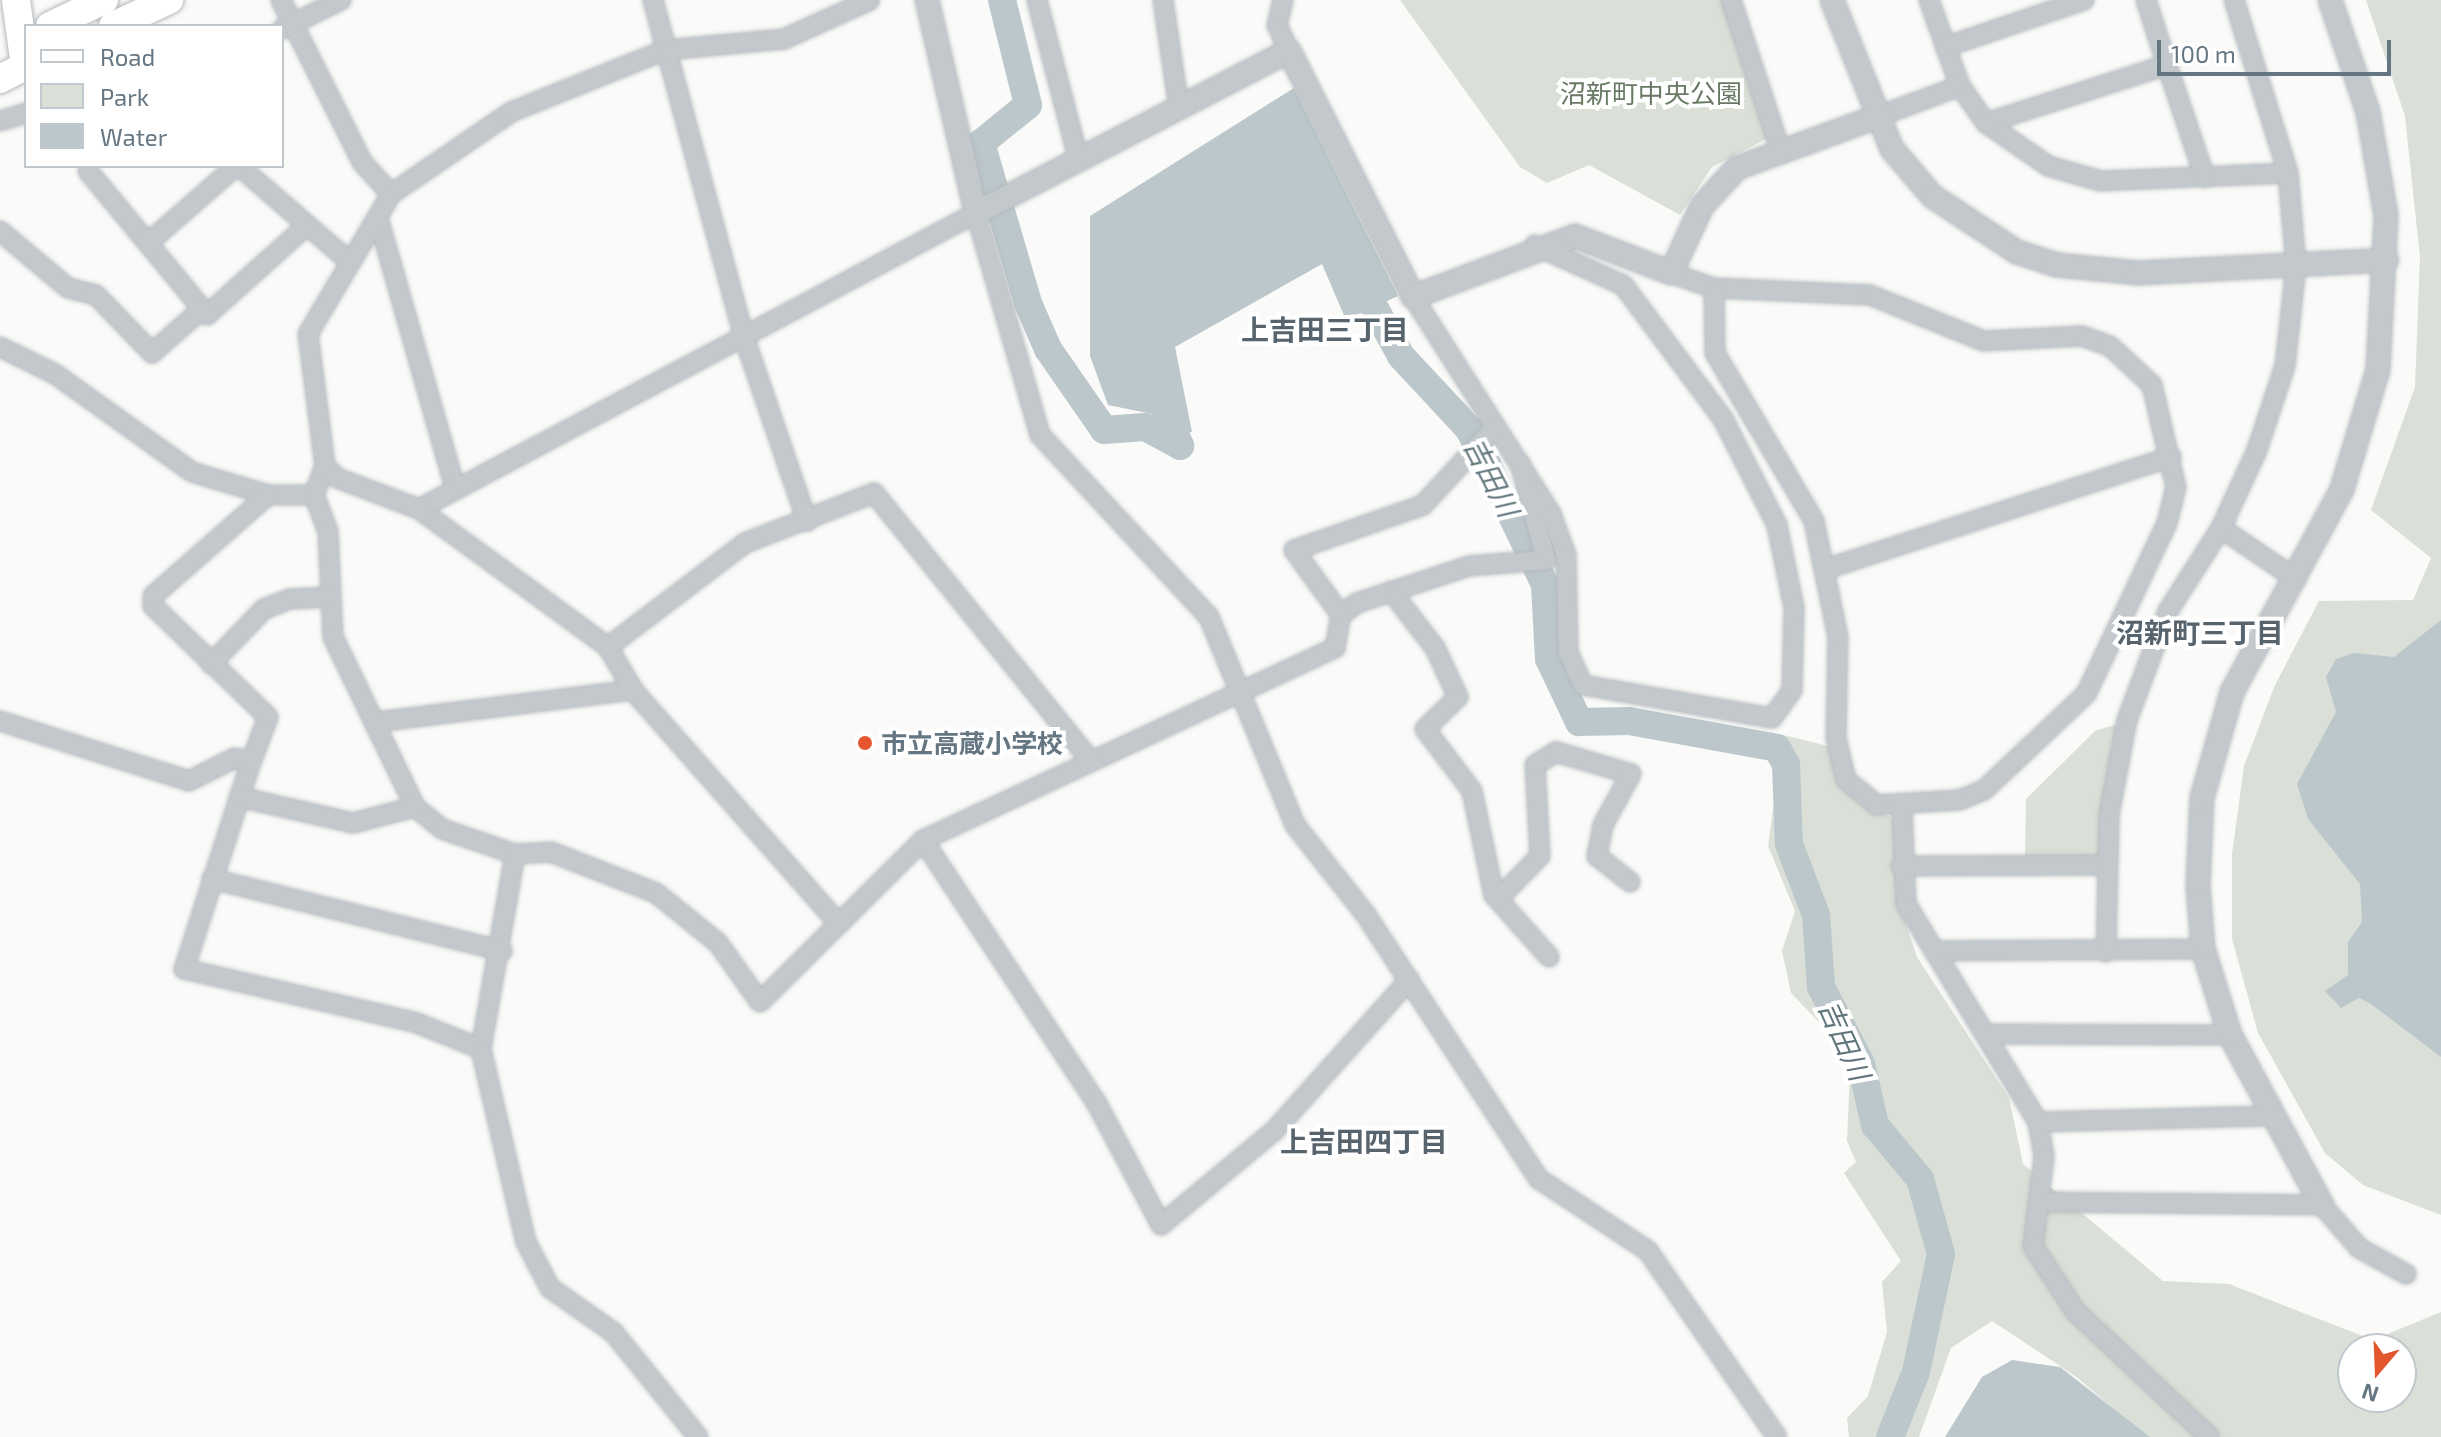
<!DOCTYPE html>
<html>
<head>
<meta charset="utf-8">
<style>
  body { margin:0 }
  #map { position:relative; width:2441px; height:1437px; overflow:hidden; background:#fafaf8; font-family:"Exo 2","Noto Sans JP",sans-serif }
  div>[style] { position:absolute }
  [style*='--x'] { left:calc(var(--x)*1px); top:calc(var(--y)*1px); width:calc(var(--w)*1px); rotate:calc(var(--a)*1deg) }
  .green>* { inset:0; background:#dadfd7 }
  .water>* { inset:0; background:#bbc7cb }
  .river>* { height:28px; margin:-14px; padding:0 14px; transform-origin:14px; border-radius:14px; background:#bbc7cb }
  .roads { filter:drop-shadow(0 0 2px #b5babe) drop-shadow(0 0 2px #b5babe) }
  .minor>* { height:18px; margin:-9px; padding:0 9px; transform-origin:9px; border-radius:9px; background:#c3c8cc }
  .tertiary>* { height:22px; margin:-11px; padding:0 11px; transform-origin:11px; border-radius:11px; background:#c3c8cc }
  .primary>* { height:28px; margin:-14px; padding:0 14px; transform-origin:14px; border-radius:14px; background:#fff }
  .dots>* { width:22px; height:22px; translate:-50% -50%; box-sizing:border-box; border:4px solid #fff; border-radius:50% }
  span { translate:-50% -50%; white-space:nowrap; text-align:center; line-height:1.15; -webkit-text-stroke:8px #fff; paint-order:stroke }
  .park-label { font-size:26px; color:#687a64 }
  .poi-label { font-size:26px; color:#657683; font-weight:700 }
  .left { translate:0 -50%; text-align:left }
  .neighbourhood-label { font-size:28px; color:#57646e; font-weight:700 }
  .water-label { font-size:28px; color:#60757c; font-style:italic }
  .legend { position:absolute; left:24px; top:24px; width:260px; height:144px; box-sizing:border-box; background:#fff; border:2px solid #c1c8cd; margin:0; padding:10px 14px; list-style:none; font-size:24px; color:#657683 }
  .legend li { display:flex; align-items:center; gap:16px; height:40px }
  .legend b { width:40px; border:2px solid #c1c8cd }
  .north { position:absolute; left:2337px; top:1333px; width:80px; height:80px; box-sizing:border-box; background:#fff; border:2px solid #c1c8cd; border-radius:50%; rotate:199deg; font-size:22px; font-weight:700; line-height:32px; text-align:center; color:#657683 }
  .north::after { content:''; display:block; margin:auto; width:28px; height:36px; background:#e4572e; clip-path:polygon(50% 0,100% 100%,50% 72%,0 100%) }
  .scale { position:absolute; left:2157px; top:40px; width:234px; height:36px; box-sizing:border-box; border:4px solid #657683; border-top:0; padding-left:10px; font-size:24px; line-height:28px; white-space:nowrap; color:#657683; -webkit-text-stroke:6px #fff; paint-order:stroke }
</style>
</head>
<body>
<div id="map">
  <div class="green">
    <div style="clip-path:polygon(1400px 0,1722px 0,1770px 137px,1712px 167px,1680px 215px,1589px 165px,1547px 183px,1520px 167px)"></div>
    <div style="clip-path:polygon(2366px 0,2441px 0,2441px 1215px,2363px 1185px,2325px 1153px,2258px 1033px,2232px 939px,2232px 854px,2244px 766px,2275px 685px,2319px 601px,2413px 600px,2431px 558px,2371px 510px,2415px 387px,2420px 257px,2405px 116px)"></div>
    <div style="clip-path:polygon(2117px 724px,2102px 860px,2025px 860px,2026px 799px,2095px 731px)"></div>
    <div style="clip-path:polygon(evenodd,1783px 735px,1828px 746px,1864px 803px,1894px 819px,1899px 904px,1917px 957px,2009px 1098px,2023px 1164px,2163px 1281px,2229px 1284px,2373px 1340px,2441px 1312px,2441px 1437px,2147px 1437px,2075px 1376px,1992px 1321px,1951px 1348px,1919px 1437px,1849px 1437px,1847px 1418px,1868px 1396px,1887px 1332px,1882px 1282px,1901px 1261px,1844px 1173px,1856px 1162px,1847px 1141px,1850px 1072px,1842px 1046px,1791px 993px,1782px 951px,1795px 911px,1768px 846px,1783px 735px,2353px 1349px,2401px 1349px,2401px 1397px,2353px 1397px,2353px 1349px)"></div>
  </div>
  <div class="water">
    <div style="clip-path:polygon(1294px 88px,1398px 296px,1346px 320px,1322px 264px,1175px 347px,1192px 432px,1158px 431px,1157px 415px,1108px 405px,1090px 356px,1090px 216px)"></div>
    <div style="clip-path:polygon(2441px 620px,2441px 1057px,2371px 1004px,2359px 998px,2341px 1008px,2325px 991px,2348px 975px,2348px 942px,2362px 922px,2360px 884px,2308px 819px,2297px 784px,2336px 712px,2326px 677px,2336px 659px,2354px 653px,2394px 657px)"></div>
    <div style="clip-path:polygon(2012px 1360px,2060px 1367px,2150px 1437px,1945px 1437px,1982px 1377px)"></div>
  </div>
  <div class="river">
    <div style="--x:1002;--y:0;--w:108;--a:76.1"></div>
    <div style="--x:1028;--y:105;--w:60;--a:141"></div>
    <div style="--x:981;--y:143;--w:167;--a:73.6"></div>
    <div style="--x:1028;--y:303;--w:50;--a:66.5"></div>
    <div style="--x:1048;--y:349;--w:98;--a:55.3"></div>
    <div style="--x:1104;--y:430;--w:41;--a:-4.2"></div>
    <div style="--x:1145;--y:427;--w:40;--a:28"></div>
    <div style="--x:1180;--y:446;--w:52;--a:-111.6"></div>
    <div style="--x:1356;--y:274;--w:94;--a:61.2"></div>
    <div style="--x:1401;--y:356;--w:100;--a:47"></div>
    <div style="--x:1469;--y:429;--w:46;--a:62.9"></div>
    <div style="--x:1490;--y:470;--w:127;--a:64.4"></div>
    <div style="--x:1545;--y:585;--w:74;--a:86.9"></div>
    <div style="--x:1549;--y:659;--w:70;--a:64.5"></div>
    <div style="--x:1579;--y:722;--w:50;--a:-1.1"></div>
    <div style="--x:1629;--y:721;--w:150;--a:10.3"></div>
    <div style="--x:1777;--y:748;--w:18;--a:61"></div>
    <div style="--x:1786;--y:764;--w:80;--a:87.9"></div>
    <div style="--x:1789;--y:844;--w:76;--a:69.2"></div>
    <div style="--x:1816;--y:915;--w:72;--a:86"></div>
    <div style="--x:1821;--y:987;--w:87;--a:62.5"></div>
    <div style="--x:1861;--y:1064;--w:63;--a:77.1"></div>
    <div style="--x:1875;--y:1125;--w:70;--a:50.2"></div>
    <div style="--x:1920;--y:1179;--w:78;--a:74.4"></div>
    <div style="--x:1941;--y:1254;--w:121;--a:102"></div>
    <div style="--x:1916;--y:1372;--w:70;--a:111.8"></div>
  </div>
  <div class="roads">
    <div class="minor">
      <div style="--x:281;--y:0;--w:181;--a:63.4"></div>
      <div style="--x:362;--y:162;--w:43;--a:47.8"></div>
      <div style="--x:653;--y:0;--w:346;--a:74.9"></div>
      <div style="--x:743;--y:334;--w:198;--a:71.1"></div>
      <div style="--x:1037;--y:0;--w:166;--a:75.4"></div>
      <div style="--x:1163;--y:0;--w:110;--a:81.6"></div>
      <div style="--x:1283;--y:0;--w:26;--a:103"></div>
      <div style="--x:1277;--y:25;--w:29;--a:65"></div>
      <div style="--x:1731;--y:0;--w:157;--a:71.8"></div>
      <div style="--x:1929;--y:0;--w:91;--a:70.2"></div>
      <div style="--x:1960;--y:86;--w:45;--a:54.9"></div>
      <div style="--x:1986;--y:123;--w:75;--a:34.7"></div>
      <div style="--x:2048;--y:166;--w:55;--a:15.8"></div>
      <div style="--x:2101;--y:181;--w:187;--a:-2.4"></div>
      <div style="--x:282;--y:29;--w:66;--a:-26.2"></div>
      <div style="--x:1945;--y:47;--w:147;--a:-18.7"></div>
      <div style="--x:2167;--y:65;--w:119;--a:71.4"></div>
      <div style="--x:1874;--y:118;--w:92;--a:-20.4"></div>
      <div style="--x:0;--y:121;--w:27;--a:-17"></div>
      <div style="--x:1986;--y:123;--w:190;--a:-17.8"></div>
      <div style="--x:2167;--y:65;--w:68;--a:-107.9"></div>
      <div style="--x:239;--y:166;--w:147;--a:40.9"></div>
      <div style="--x:88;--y:171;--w:187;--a:50.4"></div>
      <div style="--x:207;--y:315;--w:132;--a:-41.9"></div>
      <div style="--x:379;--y:221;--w:277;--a:74.1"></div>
      <div style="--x:0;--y:231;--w:89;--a:40"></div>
      <div style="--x:68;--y:288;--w:29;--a:14"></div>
      <div style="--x:96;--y:295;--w:81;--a:46"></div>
      <div style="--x:152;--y:353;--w:67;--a:-41.3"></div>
      <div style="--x:148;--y:243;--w:117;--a:-41.2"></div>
      <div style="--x:1671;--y:273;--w:46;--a:19.2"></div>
      <div style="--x:1714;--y:288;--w:156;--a:2.6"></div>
      <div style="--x:1870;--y:295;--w:123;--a:22"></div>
      <div style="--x:1984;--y:341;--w:98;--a:-2.9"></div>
      <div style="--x:2082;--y:336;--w:30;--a:20"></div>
      <div style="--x:2110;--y:346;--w:57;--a:42.9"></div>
      <div style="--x:2152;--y:385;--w:105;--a:76.8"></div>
      <div style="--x:2176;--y:487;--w:37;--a:104"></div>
      <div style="--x:2167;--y:523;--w:189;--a:115.3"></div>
      <div style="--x:2086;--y:694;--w:140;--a:136.7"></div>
      <div style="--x:1984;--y:790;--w:27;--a:158"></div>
      <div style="--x:1959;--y:800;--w:82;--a:176.5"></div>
      <div style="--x:1877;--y:805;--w:40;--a:-141"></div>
      <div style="--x:1846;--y:780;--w:43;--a:-103.4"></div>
      <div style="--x:1836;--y:738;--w:101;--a:-88.9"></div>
      <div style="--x:1838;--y:637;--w:118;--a:-101.7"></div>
      <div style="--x:1814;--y:521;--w:195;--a:-120.5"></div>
      <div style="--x:1715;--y:353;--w:65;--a:-90.9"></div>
      <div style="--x:1413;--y:297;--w:257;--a:57.5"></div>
      <div style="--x:1551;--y:514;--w:44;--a:69.9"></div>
      <div style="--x:1566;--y:555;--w:97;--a:88.8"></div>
      <div style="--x:1568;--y:652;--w:36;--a:66"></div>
      <div style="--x:1583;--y:685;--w:192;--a:9.9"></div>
      <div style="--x:1772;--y:718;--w:34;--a:-54"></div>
      <div style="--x:1792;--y:690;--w:82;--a:-88.6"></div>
      <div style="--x:1794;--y:608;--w:85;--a:-101.6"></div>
      <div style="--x:1777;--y:525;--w:119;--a:-117"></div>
      <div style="--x:1723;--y:419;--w:167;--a:-126.7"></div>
      <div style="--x:1623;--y:285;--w:97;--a:-155.6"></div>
      <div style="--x:0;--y:347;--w:61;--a:26.1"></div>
      <div style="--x:55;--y:374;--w:168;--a:35.6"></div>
      <div style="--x:192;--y:472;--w:79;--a:16.8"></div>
      <div style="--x:268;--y:495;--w:46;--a:0"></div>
      <div style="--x:325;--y:466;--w:31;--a:111"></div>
      <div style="--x:314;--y:495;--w:40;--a:69"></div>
      <div style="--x:328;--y:532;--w:105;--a:87.3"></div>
      <div style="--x:333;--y:637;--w:189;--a:64.2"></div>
      <div style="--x:415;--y:807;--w:35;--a:39"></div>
      <div style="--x:442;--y:829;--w:77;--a:18.9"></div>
      <div style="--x:515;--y:854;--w:36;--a:-3"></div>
      <div style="--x:551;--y:852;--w:113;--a:21.3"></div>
      <div style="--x:656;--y:893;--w:80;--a:38.9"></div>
      <div style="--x:718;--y:943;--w:72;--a:54.6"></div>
      <div style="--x:760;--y:1002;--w:230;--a:-44.8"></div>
      <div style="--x:923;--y:840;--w:455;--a:-25"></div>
      <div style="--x:1335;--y:648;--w:34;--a:-80"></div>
      <div style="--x:1341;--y:615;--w:20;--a:-37"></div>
      <div style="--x:1357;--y:603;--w:118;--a:-18.3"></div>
      <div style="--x:1469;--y:566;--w:77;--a:-4.5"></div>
      <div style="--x:1546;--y:560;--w:100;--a:-105"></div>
      <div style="--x:419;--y:509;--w:631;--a:-27.99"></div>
      <div style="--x:976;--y:213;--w:231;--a:73.9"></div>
      <div style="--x:1040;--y:435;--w:248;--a:47.1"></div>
      <div style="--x:1209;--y:617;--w:225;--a:67.5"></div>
      <div style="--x:1295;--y:825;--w:115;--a:51.7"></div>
      <div style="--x:1366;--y:915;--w:316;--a:56.8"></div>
      <div style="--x:1539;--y:1179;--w:131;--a:33.4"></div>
      <div style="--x:1648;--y:1251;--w:226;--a:55.3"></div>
      <div style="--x:2221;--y:528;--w:91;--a:34.2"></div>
      <div style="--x:1826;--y:569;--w:363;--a:-18"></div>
      <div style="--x:1391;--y:591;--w:72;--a:52.3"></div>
      <div style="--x:1435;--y:648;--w:54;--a:64.9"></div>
      <div style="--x:1458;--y:697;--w:46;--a:135.9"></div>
      <div style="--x:1425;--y:729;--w:78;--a:52.8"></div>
      <div style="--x:1472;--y:791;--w:106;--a:78.1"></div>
      <div style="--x:1494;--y:895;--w:83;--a:48.4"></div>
      <div style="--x:1341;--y:615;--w:80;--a:-125.9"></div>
      <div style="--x:1294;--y:550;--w:137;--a:-19.2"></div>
      <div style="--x:1423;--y:505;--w:106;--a:-47.3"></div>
      <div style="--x:608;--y:647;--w:172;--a:-37.2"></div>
      <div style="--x:745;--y:543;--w:138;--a:-21.2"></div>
      <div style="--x:874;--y:493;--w:343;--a:51"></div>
      <div style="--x:211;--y:664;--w:76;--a:-46.1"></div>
      <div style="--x:264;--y:609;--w:28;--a:-21"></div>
      <div style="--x:290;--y:599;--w:41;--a:-2.8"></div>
      <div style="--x:0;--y:721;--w:198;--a:17.6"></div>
      <div style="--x:189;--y:781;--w:51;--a:-26.6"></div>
      <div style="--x:235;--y:758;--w:16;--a:14"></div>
      <div style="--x:251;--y:762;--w:218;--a:107.9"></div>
      <div style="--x:184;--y:969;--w:239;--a:13"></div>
      <div style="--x:417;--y:1023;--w:69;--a:22.1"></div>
      <div style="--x:376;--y:722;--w:259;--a:-7.1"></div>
      <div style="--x:251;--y:762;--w:48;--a:-69.3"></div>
      <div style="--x:268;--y:717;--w:160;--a:-136"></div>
      <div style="--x:153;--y:606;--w:10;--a:-90"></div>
      <div style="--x:153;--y:596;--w:153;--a:-41.3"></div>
      <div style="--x:239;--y:797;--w:117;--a:12.8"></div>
      <div style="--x:353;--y:823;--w:64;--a:-14.5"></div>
      <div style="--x:1902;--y:806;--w:98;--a:87.7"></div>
      <div style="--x:1906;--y:904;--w:255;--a:58.8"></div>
      <div style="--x:2038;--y:1122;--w:36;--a:80"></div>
      <div style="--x:2044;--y:1157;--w:90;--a:97"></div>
      <div style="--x:2033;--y:1246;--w:77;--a:57.1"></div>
      <div style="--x:2075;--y:1311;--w:184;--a:43.2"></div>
      <div style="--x:923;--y:840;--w:314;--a:56.6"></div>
      <div style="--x:1096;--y:1102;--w:139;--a:62.1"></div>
      <div style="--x:1161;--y:1225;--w:147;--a:-39.8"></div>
      <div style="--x:1274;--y:1131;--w:203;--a:-48.2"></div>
      <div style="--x:515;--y:854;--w:198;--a:99.9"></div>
      <div style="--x:481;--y:1049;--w:198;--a:76.9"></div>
      <div style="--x:526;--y:1242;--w:52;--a:62.4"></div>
      <div style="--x:550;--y:1288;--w:77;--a:34.9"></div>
      <div style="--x:613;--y:1332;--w:135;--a:51"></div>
      <div style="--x:1901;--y:866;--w:205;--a:-0.3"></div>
      <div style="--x:212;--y:879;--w:299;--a:13.9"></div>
      <div style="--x:1498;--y:899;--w:60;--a:-45.7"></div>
      <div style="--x:1540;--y:856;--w:91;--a:-93.1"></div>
      <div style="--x:1535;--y:765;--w:25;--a:-32"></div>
      <div style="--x:1556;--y:752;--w:78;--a:16.3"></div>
      <div style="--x:1631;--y:774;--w:58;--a:118.8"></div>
      <div style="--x:1603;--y:825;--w:32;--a:101"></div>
      <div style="--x:1597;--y:856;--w:42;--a:38.2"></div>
      <div style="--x:839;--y:924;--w:312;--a:-131.4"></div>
      <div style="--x:633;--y:690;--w:50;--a:-120.2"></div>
      <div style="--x:608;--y:647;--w:234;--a:-143.9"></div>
      <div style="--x:419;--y:509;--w:88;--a:-159.3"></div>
      <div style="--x:337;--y:478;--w:17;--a:-135"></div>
      <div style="--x:325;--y:466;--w:133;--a:-97.3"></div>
      <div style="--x:308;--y:334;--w:163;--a:-59.3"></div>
      <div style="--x:391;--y:194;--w:145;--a:-34.3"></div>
      <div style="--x:511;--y:112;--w:166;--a:-21.9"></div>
      <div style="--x:665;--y:50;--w:120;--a:-5.3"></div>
      <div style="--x:784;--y:39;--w:94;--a:-24.4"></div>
      <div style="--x:1934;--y:951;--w:269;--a:-0.4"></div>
      <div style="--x:2106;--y:952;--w:137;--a:-88.7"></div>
      <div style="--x:2109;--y:815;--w:97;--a:-79.3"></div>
      <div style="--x:2127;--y:720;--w:116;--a:-69.4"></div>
      <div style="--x:2168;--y:611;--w:98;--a:-57.4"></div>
      <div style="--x:2221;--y:528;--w:86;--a:-65.2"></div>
      <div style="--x:2257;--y:450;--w:89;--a:-71.6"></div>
      <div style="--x:2285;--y:366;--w:101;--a:-83.7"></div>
      <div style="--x:2296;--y:266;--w:93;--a:-94.9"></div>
      <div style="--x:2288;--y:173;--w:181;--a:-107.3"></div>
      <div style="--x:1988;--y:1034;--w:242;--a:0.2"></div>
      <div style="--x:2038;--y:1122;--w:230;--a:-1.5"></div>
      <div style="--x:2042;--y:1202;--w:280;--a:0.6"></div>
      <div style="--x:2322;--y:1205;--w:57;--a:49.3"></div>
      <div style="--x:2359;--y:1248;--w:54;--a:29"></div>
    </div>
    <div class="tertiary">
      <div style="--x:927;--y:0;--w:219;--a:77"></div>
      <div style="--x:976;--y:213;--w:352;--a:-27.4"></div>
      <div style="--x:1289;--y:51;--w:275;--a:63.2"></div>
      <div style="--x:1413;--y:297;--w:173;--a:-20.6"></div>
      <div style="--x:1575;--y:236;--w:103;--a:21.1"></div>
      <div style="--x:1671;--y:273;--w:74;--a:-65.2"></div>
      <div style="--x:1702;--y:206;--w:52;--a:-47.4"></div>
      <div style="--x:1737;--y:168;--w:146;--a:-20.1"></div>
      <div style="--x:1832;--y:0;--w:161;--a:68.1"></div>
      <div style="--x:1892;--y:149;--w:62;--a:49.6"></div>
      <div style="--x:1932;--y:196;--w:102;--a:33.4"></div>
      <div style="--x:2017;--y:252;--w:42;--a:18"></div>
      <div style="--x:2057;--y:265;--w:81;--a:5.6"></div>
      <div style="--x:2138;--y:273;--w:249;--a:-3"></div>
      <div style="--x:2322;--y:1205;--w:193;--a:-118.4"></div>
      <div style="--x:2230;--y:1035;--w:90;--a:-107.4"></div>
      <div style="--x:2203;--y:949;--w:64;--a:-94.5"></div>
      <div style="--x:2198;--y:885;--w:87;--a:-87.4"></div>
      <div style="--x:2202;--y:798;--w:110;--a:-74.2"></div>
      <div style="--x:2232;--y:692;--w:231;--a:-61.5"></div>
      <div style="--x:2342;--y:489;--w:124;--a:-73.2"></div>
      <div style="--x:2378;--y:370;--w:155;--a:-87"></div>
      <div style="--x:2386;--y:215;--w:105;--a:-99.9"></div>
      <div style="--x:2368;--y:112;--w:118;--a:-108.7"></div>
    </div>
    <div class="primary">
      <div style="--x:16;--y:0;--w:68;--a:82.3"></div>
      <div style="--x:50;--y:26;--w:60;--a:-25.7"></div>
      <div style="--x:113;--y:26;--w:62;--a:-24.9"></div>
      <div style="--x:0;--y:79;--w:29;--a:-27"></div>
    </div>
  </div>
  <div class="dots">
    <div style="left:865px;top:743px;background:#e4572e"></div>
  </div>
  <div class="park-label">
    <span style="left:1651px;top:93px">沼新町中央公園</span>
  </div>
  <div class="poi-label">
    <span class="left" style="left:881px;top:743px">市立高蔵小学校</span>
  </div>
  <div class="neighbourhood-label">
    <span style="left:1325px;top:329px">上吉田三丁目</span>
    <span style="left:2200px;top:632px">沼新町三丁目</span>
    <span style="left:1364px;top:1141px">上吉田四丁目</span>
  </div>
  <div class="water-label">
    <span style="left:1492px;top:477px;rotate:63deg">吉田川</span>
    <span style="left:1845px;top:1040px;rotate:66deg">吉田川</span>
  </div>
  <ul class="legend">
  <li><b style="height:10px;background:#fff"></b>Road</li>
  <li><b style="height:22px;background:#dadfd7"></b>Park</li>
  <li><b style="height:22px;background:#bbc7cb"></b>Water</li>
  </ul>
  <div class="north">N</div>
  <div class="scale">100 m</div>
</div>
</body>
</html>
